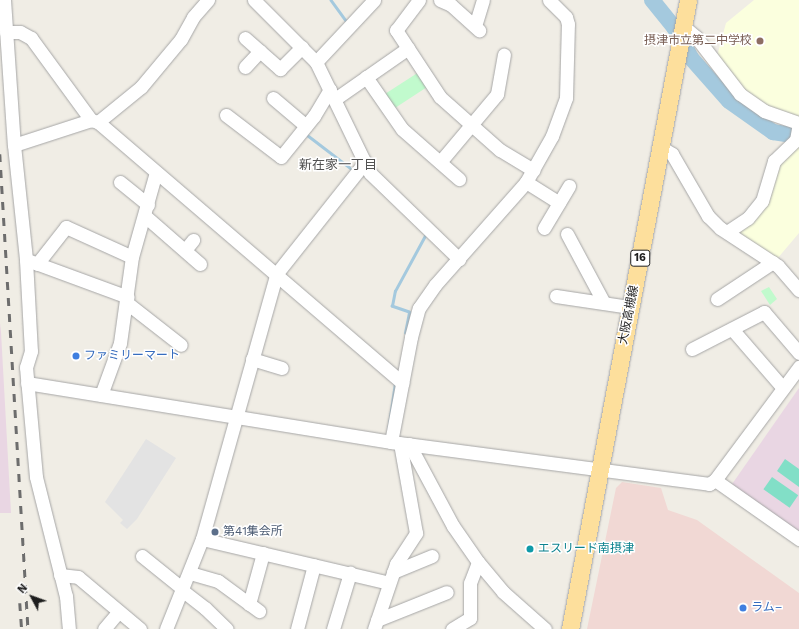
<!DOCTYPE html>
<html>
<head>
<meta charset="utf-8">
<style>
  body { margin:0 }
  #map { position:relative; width:799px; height:629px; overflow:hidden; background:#f0ede5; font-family:"Work Sans","Noto Sans JP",sans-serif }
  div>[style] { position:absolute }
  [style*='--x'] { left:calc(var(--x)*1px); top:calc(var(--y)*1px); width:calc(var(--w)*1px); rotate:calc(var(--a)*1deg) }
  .commercial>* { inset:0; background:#f1d8d4 }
  .industrial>* { inset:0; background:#e9d6e3 }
  .education>* { inset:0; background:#fbffde }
  .park>* { inset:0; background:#c1facd; transform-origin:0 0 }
  .pitch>* { inset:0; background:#82dfc7; transform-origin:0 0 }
  .parking>* { inset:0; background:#e3e3e3 }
  .stream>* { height:2.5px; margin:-1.25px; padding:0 1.25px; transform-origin:1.25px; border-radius:1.25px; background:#a4c9de }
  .river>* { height:16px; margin:-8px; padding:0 8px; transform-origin:8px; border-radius:8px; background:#a4c9de }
  .roads { filter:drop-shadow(0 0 1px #a6a6a6) drop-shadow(0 0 1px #a6a6a6) }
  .minor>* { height:13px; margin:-6.5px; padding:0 6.5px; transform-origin:6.5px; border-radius:6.5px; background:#fff }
  .major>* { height:17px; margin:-8.5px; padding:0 8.5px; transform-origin:8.5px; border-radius:8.5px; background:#fddf9c }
  .rail>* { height:2.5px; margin-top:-1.25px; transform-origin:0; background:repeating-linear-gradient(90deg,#6d6d6d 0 8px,transparent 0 16px) }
  .dots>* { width:11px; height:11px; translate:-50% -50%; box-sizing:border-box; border:2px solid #fff; border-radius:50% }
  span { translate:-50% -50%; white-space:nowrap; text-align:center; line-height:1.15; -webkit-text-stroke:3px #fff; paint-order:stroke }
  .shield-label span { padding:1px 3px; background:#fff; border:1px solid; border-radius:3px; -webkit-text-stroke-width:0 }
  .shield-label { font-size:11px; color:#1f1f1f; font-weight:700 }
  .education-label { font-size:12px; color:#785e54 }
  .right { translate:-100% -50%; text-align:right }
  .street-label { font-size:12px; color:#1f1f1f }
  .shop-label { font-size:12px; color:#366cbe }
  .left { translate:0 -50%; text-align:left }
  .service-label { font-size:12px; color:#4e5e75 }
  .culture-label { font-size:12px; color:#0d838f }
  .neighbourhood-label { font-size:13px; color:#525252 }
  .north { position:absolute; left:12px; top:577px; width:40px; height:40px; -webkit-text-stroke:3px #fff; paint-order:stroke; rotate:311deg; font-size:11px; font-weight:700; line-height:16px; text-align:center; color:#1f1f1f }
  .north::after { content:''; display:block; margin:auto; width:14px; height:18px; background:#1f1f1f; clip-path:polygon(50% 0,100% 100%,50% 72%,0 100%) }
</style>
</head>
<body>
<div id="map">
  <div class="commercial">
    <div style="clip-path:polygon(622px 482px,661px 488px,668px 510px,697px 520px,799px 593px,799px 629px,587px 629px,616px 488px)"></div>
  </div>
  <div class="industrial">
    <div style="clip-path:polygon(0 323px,1px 332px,11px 513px,0 513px)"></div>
    <div style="clip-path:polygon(799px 388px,799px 536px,730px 487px)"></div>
  </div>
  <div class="education">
    <div style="clip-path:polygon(754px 0,799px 0,799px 119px,780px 114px,743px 91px,716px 60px,726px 23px)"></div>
    <div style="clip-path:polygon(799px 141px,799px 233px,777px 259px,735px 232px,747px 223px,773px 169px)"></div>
  </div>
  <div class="park">
    <div style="left:419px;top:72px;width:17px;height:42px;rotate:57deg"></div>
    <div style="clip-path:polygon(769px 287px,777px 299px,770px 305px,761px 291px)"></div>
  </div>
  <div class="pitch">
    <div style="clip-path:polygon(785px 459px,799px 469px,799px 487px,777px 471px)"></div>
    <div style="left:772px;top:477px;width:32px;height:15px;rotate:35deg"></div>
  </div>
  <div class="parking">
    <div style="clip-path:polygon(146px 439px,176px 458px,137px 519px,127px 529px,120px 523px,123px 520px,105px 502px)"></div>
  </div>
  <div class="stream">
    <div style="--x:331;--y:0;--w:27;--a:54"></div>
    <div style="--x:306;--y:134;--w:59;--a:37.5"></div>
    <div style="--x:405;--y:333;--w:21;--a:-79"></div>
    <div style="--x:409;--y:312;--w:18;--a:-161"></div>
    <div style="--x:392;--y:306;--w:15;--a:-79"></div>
    <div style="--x:395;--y:291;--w:65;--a:-61.5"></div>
    <div style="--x:388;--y:431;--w:49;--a:-81.7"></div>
  </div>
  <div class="river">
    <div style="--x:652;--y:0;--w:35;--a:51"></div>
    <div style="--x:674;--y:27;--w:35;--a:61"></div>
    <div style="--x:691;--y:58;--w:57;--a:48.5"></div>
    <div style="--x:729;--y:101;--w:54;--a:35.2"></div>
    <div style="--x:773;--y:132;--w:26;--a:9"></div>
  </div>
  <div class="roads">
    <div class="minor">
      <div style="--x:4;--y:0;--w:145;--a:86.1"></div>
      <div style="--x:14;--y:145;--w:116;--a:84"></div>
      <div style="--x:26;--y:260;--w:91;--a:86.9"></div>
      <div style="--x:31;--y:351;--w:17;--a:107"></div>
      <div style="--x:26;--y:367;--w:110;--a:84.8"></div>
      <div style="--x:36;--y:477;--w:123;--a:75.9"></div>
      <div style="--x:66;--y:596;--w:33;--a:85"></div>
      <div style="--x:254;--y:0;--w:88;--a:45"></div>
      <div style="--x:316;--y:62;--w:123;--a:64.1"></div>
      <div style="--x:370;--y:173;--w:124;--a:44"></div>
      <div style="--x:419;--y:0;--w:38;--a:127"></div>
      <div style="--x:396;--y:30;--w:80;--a:56.7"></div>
      <div style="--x:440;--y:97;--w:80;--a:41.5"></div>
      <div style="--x:500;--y:150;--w:39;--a:31"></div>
      <div style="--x:440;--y:0;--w:12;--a:24"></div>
      <div style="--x:451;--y:5;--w:38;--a:42"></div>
      <div style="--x:475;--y:26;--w:27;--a:-73"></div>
      <div style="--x:683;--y:26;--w:17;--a:40"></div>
      <div style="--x:696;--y:37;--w:72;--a:52.3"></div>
      <div style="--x:740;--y:94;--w:29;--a:35"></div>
      <div style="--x:764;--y:111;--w:37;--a:19"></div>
      <div style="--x:6;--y:32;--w:14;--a:0"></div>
      <div style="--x:20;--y:32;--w:13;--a:29"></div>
      <div style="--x:31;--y:38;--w:102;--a:53.8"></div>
      <div style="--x:245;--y:38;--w:47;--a:41.5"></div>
      <div style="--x:280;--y:69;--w:31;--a:-45"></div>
      <div style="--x:316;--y:62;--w:85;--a:-46.9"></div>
      <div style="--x:245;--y:67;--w:22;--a:-47"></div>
      <div style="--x:366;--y:77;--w:63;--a:55.3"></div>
      <div style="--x:402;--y:129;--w:76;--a:41.3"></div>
      <div style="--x:273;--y:98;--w:43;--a:40.3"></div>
      <div style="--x:335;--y:99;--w:89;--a:-34.9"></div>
      <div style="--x:226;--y:115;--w:69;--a:37.4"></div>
      <div style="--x:281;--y:157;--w:53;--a:-51.2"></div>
      <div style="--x:314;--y:116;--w:31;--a:-59"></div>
      <div style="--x:98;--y:122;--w:55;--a:-39.1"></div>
      <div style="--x:141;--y:87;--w:62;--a:-50.2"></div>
      <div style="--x:181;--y:39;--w:25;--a:-61"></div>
      <div style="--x:193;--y:17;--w:23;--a:-49"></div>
      <div style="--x:14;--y:145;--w:81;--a:-18"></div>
      <div style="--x:91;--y:120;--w:7;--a:16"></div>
      <div style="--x:98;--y:122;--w:401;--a:40.6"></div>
      <div style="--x:660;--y:147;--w:14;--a:30"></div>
      <div style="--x:672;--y:154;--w:72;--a:59.9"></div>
      <div style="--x:708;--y:216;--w:17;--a:45"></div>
      <div style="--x:720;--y:228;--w:69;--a:33.2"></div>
      <div style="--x:778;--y:266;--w:32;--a:49"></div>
      <div style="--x:440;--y:162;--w:89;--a:-50"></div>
      <div style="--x:497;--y:94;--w:40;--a:-80"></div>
      <div style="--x:120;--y:182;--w:36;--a:39"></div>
      <div style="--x:526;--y:182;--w:39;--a:32"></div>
      <div style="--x:145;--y:216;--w:73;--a:41.1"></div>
      <div style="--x:544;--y:228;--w:49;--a:-59.2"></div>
      <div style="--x:727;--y:232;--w:25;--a:-34"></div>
      <div style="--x:748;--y:218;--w:22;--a:-51"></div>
      <div style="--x:762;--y:201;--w:42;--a:-73.3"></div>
      <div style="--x:774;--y:161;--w:30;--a:-44"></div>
      <div style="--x:796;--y:140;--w:17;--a:-80"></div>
      <div style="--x:567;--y:234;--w:78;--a:61.8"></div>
      <div style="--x:185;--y:250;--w:13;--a:-51"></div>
      <div style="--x:30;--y:261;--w:104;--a:20.2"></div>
      <div style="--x:37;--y:264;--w:47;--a:-51.9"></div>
      <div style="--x:66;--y:227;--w:72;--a:24.4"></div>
      <div style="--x:556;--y:296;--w:75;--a:8.5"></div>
      <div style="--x:717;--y:299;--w:67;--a:-33.5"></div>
      <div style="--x:127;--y:303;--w:68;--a:37.9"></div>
      <div style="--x:732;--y:329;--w:78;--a:49.2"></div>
      <div style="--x:692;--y:349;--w:81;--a:-27.2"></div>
      <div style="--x:764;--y:312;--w:54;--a:49.5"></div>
      <div style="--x:252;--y:359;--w:31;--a:17"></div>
      <div style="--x:27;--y:383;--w:369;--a:9.2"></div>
      <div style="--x:391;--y:442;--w:321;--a:7.5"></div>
      <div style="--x:709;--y:484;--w:7;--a:-34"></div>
      <div style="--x:715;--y:480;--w:141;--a:-53.4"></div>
      <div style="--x:101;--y:395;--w:55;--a:-69.9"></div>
      <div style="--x:120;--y:343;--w:87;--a:-82.1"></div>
      <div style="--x:132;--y:257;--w:88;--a:-74.2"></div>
      <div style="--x:391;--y:442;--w:107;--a:-79.2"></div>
      <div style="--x:411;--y:337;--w:30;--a:-75"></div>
      <div style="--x:419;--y:308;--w:28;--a:-55"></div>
      <div style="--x:435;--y:285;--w:137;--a:-48.5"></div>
      <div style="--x:526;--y:182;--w:53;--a:-60.5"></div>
      <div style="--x:552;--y:136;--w:40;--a:-69.8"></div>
      <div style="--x:566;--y:98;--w:74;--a:-88.5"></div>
      <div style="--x:568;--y:24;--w:7;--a:-106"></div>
      <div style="--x:566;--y:17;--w:24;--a:-135"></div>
      <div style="--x:409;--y:444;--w:93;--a:61.8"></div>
      <div style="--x:453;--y:526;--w:44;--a:55.2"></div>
      <div style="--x:478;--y:562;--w:39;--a:50"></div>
      <div style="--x:503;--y:592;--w:56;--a:41.4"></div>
      <div style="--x:715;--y:480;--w:103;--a:35.1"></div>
      <div style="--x:202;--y:539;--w:192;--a:13.2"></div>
      <div style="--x:142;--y:556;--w:53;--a:38.8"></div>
      <div style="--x:393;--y:572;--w:42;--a:-22.3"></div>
      <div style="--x:190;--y:573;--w:29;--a:16"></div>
      <div style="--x:218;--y:581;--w:51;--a:36.2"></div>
      <div style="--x:60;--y:575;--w:18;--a:6"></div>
      <div style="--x:78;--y:577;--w:81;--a:40"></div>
      <div style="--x:183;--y:591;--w:28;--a:38"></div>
      <div style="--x:205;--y:608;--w:30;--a:44"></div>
      <div style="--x:249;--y:604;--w:53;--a:-74.6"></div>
      <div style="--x:377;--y:620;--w:75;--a:-21.8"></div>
      <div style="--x:104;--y:629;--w:23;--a:-50"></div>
      <div style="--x:166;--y:629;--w:97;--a:-68.2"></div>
      <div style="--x:202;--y:539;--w:276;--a:-74.3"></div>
      <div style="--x:277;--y:273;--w:142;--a:-51.6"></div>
      <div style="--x:297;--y:629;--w:66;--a:-75.1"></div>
      <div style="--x:333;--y:629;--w:59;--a:-73.1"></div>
      <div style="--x:374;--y:629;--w:69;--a:-71.3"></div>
      <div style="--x:396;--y:564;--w:37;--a:-57"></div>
      <div style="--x:416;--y:533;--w:91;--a:-100.1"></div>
      <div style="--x:452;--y:629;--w:21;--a:-31"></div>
      <div style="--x:470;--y:618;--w:35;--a:-90"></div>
      <div style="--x:470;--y:583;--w:22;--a:-69"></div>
    </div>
    <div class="major">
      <div style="--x:570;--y:629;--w:640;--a:-79.37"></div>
    </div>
  </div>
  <div class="rail">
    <div style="--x:0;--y:154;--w:476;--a:86.6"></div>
    <div style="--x:20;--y:603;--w:26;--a:86"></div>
  </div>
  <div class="dots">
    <div style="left:760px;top:41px;background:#8d6e63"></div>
    <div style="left:76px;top:356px;background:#3f7fe0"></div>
    <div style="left:215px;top:532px;background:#5c6f8a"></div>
    <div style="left:530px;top:549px;background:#0f9aa8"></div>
    <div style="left:743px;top:608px;background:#3f7fe0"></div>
  </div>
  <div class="shield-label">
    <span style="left:640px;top:258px">16</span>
  </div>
  <div class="education-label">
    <span class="right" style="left:752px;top:41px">摂津市立第二中学校</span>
  </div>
  <div class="street-label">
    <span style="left:629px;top:315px;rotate:-79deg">大阪高槻線</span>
  </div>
  <div class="shop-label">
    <span class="left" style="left:84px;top:356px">ファミリーマート</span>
    <span class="left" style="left:751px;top:608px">ラム−</span>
  </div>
  <div class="service-label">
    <span class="left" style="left:223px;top:532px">第41集会所</span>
  </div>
  <div class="culture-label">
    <span class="left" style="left:538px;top:549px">エスリード南摂津</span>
  </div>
  <div class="neighbourhood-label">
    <span style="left:338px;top:165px">新在家一丁目</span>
  </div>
  <div class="north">N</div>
</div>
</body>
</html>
